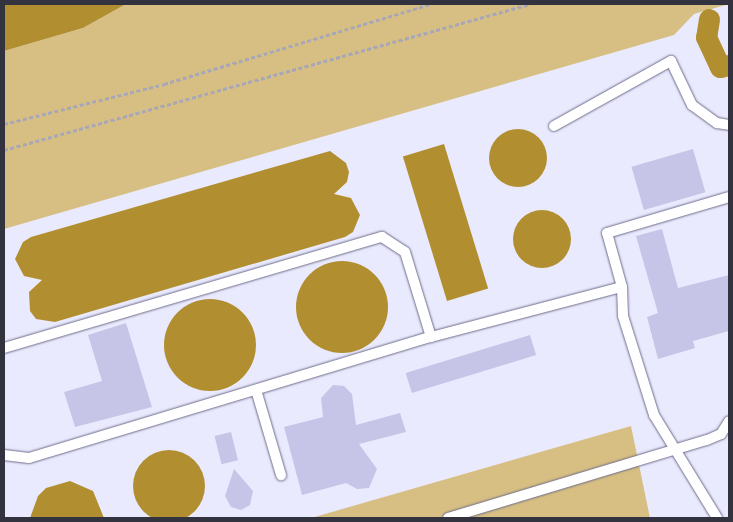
<!DOCTYPE html>
<html>
<head>
<meta charset="utf-8">
<style>
  body { margin:0 }
  #map { position:relative; width:733px; height:522px; overflow:hidden; background:#eaeafe; font-family:Karla,sans-serif }
  div>[style] { position:absolute }
  [style*='--x'] { left:calc(var(--x)*1px); top:calc(var(--y)*1px); width:calc(var(--w)*1px); rotate:calc(var(--a)*1deg) }
  .green>* { inset:0; background:#d7bf83 }
  .water>* { inset:0; background:#b18f30; transform-origin:0 0 }
  .round { border-radius:50% }
  .canal>* { height:21px; margin:-10.5px; padding:0 10.5px; transform-origin:10.5px; border-radius:10.5px; background:#b18f30 }
  .building>* { inset:0; background:#c6c5e7; transform-origin:0 0 }
  .path>* { height:3px; margin-top:-1.5px; transform-origin:0; background:repeating-linear-gradient(90deg,#a7a7b8 0 4px,transparent 0 6.5px) }
  .roads { filter:drop-shadow(0 0 1px #6d6c8a) drop-shadow(0 0 1px #6d6c8a) }
  .lane>* { height:10px; margin:-5px; padding:0 5px; transform-origin:5px; border-radius:5px; background:#fff }
  span { translate:-50% -50%; white-space:nowrap; text-align:center; line-height:1.15; -webkit-text-stroke:4px #fff; paint-order:stroke }
  .frame { position:absolute; inset:0; border:5px solid #33323f; pointer-events:none }
</style>
</head>
<body>
<div id="map">
  <div class="green">
    <div style="clip-path:polygon(126px 4px,729px 4px,694px 14px,674px 35px,4px 229px,4px 51px,83px 28px)"></div>
    <div style="clip-path:polygon(631px 426px,650px 518px,311px 518px)"></div>
  </div>
  <div class="water">
    <div style="clip-path:polygon(4px 4px,126px 4px,83px 28px,4px 51px)"></div>
    <div class="round" style="left:489px;top:129px;width:58px;height:58px"></div>
    <div style="left:444px;top:144px;width:151px;height:43px;rotate:73deg"></div>
    <div style="clip-path:polygon(330px 151px,346px 163px,349px 172px,347px 182px,334px 194px,351px 198px,360px 215px,353px 232px,345px 237px,55px 322px,36px 319px,30px 311px,29px 292px,42px 280px,24px 276px,15px 259px,23px 242px,31px 237px)"></div>
    <div class="round" style="left:513px;top:210px;width:58px;height:58px"></div>
    <div class="round" style="left:296px;top:261px;width:92px;height:92px"></div>
    <div class="round" style="left:164px;top:299px;width:92px;height:92px"></div>
    <div class="round" style="left:133px;top:450px;width:72px;height:72px"></div>
    <div style="clip-path:polygon(70px 481px,93px 491px,104px 518px,30px 518px,38px 496px,46px 488px)"></div>
  </div>
  <div class="canal">
    <div style="--x:709;--y:19;--w:18;--a:99"></div>
    <div style="--x:706;--y:37;--w:33;--a:65"></div>
    <div style="--x:720;--y:67;--w:9;--a:-13"></div>
  </div>
  <div class="building">
    <div style="left:693px;top:149px;width:45px;height:64px;rotate:74deg"></div>
    <div style="clip-path:polygon(662px 229px,678px 288px,729px 275px,729px 331px,693px 341px,695px 348px,658px 359px,647px 317px,658px 313px,636px 236px)"></div>
    <div style="clip-path:polygon(126px 323px,152px 407px,75px 427px,64px 392px,102px 381px,88px 335px)"></div>
    <div style="left:530px;top:335px;width:21px;height:130px;rotate:73deg"></div>
    <div style="clip-path:polygon(333px 385px,344px 386px,352px 394px,356px 425px,400px 413px,406px 432px,359px 444px,377px 469px,369px 488px,357px 489px,346px 483px,302px 495px,284px 427px,323px 417px,321px 398px)"></div>
    <div style="left:231px;top:432px;width:29px;height:17px;rotate:76deg"></div>
    <div style="clip-path:polygon(234px 469px,253px 491px,250px 505px,241px 510px,231px 507px,225px 496px)"></div>
  </div>
  <div class="path">
    <div style="--x:4;--y:124;--w:165;--a:-14"></div>
    <div style="--x:164;--y:84;--w:279;--a:-16.7"></div>
    <div style="--x:4;--y:150;--w:546;--a:-15.51"></div>
  </div>
  <div class="roads">
    <div class="lane">
      <div style="--x:554;--y:126;--w:134;--a:-29.1"></div>
      <div style="--x:671;--y:61;--w:49;--a:64.5"></div>
      <div style="--x:692;--y:105;--w:31;--a:36"></div>
      <div style="--x:717;--y:123;--w:12;--a:9"></div>
      <div style="--x:622;--y:287;--w:56;--a:-105.5"></div>
      <div style="--x:607;--y:233;--w:127;--a:-16.4"></div>
      <div style="--x:4;--y:348;--w:394;--a:-16.4"></div>
      <div style="--x:382;--y:237;--w:27;--a:33"></div>
      <div style="--x:405;--y:252;--w:89;--a:73"></div>
      <div style="--x:256;--y:390;--w:89;--a:73.6"></div>
      <div style="--x:4;--y:455;--w:25;--a:7"></div>
      <div style="--x:29;--y:458;--w:420;--a:-16.8"></div>
      <div style="--x:431;--y:337;--w:197;--a:-14.7"></div>
      <div style="--x:622;--y:287;--w:29;--a:88"></div>
      <div style="--x:623;--y:316;--w:104;--a:72.6"></div>
      <div style="--x:654;--y:415;--w:121;--a:58.5"></div>
      <div style="--x:448;--y:518;--w:270;--a:-16.8"></div>
      <div style="--x:707;--y:440;--w:15;--a:-23"></div>
      <div style="--x:721;--y:434;--w:15;--a:-58"></div>
    </div>
  </div>
  <div class="frame"></div>
</div>
</body>
</html>
